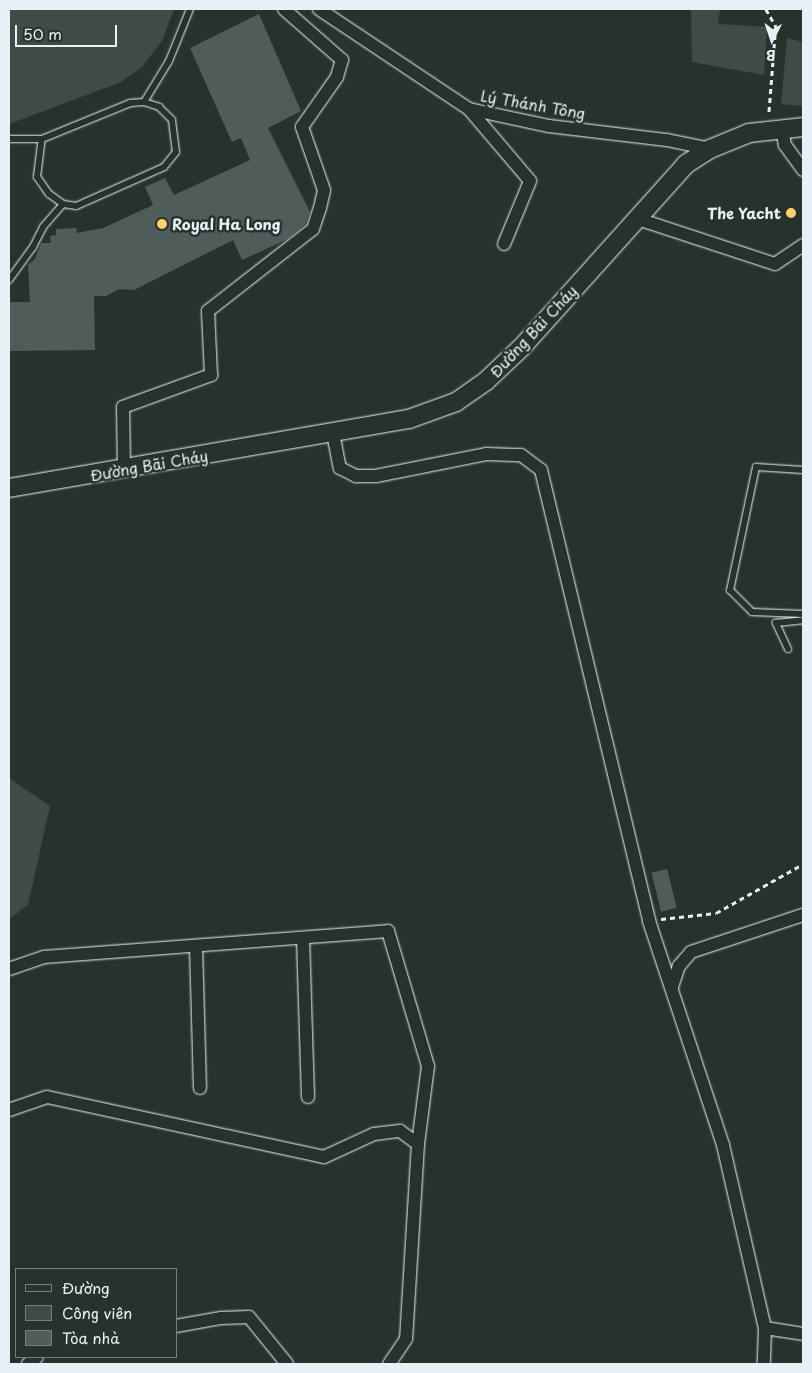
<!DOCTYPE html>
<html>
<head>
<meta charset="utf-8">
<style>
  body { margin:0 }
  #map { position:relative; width:812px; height:1373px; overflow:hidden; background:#26332d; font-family:"Playpen Sans",sans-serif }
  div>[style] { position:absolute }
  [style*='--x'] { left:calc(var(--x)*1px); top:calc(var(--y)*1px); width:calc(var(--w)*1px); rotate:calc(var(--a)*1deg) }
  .green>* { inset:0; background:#3e4b47 }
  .building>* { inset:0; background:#505c59; transform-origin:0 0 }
  .path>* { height:2.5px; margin-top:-1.25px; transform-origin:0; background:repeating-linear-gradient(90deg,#e8f1f8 0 5px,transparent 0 9px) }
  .roads { filter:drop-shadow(0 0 1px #e8f1f8) drop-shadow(0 0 1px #e8f1f8) }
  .service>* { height:6px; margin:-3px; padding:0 3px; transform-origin:3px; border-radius:3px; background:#26332d }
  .minor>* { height:12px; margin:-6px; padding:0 6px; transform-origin:6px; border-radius:6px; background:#26332d }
  .secondary>* { height:18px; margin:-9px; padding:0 9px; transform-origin:9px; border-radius:9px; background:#26332d }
  .dots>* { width:14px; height:14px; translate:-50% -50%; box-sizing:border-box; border:2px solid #26332d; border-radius:50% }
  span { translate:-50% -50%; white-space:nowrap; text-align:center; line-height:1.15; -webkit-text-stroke:5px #26332d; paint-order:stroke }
  .street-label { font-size:15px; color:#e8f1f8 }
  .poi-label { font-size:15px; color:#e8f1f8; font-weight:700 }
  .right { translate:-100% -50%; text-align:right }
  .left { translate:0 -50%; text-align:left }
  .frame { position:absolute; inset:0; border:10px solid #e8f1f8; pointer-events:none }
  .legend { position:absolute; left:15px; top:1268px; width:162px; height:90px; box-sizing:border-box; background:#26332d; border:1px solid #747f7e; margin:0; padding:6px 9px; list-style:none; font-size:15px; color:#e8f1f8 }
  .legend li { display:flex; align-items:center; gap:10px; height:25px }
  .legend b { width:25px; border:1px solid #747f7e }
  .north { position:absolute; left:747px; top:15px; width:50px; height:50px; -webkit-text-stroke:4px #26332d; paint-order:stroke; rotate:184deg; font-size:14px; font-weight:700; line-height:20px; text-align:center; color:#e8f1f8 }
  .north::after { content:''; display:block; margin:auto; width:18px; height:22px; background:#e8f1f8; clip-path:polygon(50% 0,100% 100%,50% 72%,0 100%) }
  .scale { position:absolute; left:15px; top:25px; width:102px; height:22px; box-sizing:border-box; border:2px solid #e8f1f8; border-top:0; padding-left:6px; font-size:15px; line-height:18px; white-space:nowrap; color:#e8f1f8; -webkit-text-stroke:4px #26332d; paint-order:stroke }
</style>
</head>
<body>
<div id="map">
  <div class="green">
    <div style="clip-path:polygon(9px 9px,174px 9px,162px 41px,141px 68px,121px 82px,9px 124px)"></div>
    <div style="clip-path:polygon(691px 9px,720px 9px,718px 24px,767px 27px,764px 75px,692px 62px)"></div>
    <div style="clip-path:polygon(787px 38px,803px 42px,803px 106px,781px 104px)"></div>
    <div style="clip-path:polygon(9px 778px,50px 806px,28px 905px,9px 919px)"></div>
  </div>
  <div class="building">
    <div style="clip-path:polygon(259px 14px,301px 111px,268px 128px,310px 212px,305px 225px,286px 240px,242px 260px,233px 240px,134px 290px,119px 289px,106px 296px,94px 296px,95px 350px,9px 351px,9px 302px,30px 302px,28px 265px,35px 259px,41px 243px,51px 243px,50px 236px,56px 235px,56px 229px,77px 228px,76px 233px,103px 228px,153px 205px,145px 187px,165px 178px,174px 195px,250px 160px,241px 138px,232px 142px,190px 48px)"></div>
    <div style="left:667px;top:869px;width:40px;height:16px;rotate:76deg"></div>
  </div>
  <div class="path">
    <div style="--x:766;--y:9;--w:20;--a:60"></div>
    <div style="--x:776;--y:26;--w:89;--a:94.5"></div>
    <div style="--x:661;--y:919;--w:55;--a:-6.2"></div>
    <div style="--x:716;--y:913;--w:100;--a:-29.4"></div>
  </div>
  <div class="roads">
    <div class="service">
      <div style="--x:144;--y:102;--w:16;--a:18"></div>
      <div style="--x:159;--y:107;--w:18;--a:45"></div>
      <div style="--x:172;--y:120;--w:32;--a:83"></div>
      <div style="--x:176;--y:152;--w:19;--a:129"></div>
      <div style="--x:164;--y:167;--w:96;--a:156.1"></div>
      <div style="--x:76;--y:206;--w:13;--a:-171"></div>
      <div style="--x:63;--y:204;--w:17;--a:-144"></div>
      <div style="--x:49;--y:194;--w:21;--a:-125"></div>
      <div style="--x:37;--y:177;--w:38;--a:-83"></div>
      <div style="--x:42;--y:139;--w:95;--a:-22.2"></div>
      <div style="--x:130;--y:103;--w:14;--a:-4"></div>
      <div style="--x:144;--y:102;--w:48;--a:-58.6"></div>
      <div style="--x:169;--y:61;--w:56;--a:-68"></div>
      <div style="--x:9;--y:139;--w:33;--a:0"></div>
      <div style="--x:9;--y:280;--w:41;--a:-54"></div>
      <div style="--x:33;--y:247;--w:22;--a:-63"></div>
      <div style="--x:43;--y:227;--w:30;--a:-49"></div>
      <div style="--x:803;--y:470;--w:47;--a:-176.3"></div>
      <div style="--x:756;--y:467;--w:126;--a:101.9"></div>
      <div style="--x:730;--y:590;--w:31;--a:45"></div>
      <div style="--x:752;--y:612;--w:51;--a:2.2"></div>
      <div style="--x:788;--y:649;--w:29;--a:-115"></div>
      <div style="--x:776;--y:623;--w:27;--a:-6"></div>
    </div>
    <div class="minor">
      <div style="--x:319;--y:9;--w:180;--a:33.7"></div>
      <div style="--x:469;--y:109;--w:82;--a:12"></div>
      <div style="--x:549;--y:126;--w:119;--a:6.8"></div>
      <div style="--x:667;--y:140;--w:44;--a:11.8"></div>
      <div style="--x:469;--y:109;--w:94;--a:49.7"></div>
      <div style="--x:530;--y:181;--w:68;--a:112.4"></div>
      <div style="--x:782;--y:127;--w:18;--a:81"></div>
      <div style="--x:785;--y:145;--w:31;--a:54"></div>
      <div style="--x:635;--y:218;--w:147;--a:18.2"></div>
      <div style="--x:775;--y:264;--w:34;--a:-34"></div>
      <div style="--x:333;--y:433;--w:36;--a:79"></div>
      <div style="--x:340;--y:468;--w:18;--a:27"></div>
      <div style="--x:356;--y:476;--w:20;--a:0"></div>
      <div style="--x:376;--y:476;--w:112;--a:-11.3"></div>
      <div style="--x:486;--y:454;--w:35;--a:2"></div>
      <div style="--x:521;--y:455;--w:25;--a:37"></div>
      <div style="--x:541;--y:470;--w:464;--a:76.5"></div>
      <div style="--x:649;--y:921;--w:236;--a:71.7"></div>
      <div style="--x:723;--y:1145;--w:188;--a:77.1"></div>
      <div style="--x:765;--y:1328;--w:36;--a:92"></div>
      <div style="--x:124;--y:469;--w:62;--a:-90.9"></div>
      <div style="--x:123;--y:407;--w:94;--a:-20"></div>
      <div style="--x:211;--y:375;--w:64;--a:-92.7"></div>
      <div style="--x:208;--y:311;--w:133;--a:-38"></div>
      <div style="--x:313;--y:229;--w:22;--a:-72"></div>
      <div style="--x:320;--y:208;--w:18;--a:-77"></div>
      <div style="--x:324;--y:190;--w:67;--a:-109.2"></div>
      <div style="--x:302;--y:127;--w:61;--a:-55"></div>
      <div style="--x:337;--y:77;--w:18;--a:-74"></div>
      <div style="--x:342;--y:60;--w:77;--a:-138.7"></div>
      <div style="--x:303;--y:938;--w:159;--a:88.2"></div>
      <div style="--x:196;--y:946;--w:142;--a:88.4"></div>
      <div style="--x:9;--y:969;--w:37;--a:-19"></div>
      <div style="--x:44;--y:957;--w:345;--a:-4.3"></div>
      <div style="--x:388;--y:931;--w:141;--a:73.5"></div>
      <div style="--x:428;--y:1066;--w:79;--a:97.3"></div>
      <div style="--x:672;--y:987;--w:22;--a:-72"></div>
      <div style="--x:679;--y:966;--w:18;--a:-49"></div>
      <div style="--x:691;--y:952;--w:118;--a:-18.3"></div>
      <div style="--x:9;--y:1110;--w:40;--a:-18.9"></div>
      <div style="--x:47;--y:1097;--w:283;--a:12.2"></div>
      <div style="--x:324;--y:1157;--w:55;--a:-24.7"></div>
      <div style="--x:374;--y:1134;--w:26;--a:-7"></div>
      <div style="--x:400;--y:1131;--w:22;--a:36"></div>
      <div style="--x:418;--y:1144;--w:195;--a:93.5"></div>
      <div style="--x:406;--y:1339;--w:30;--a:124"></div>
      <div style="--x:176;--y:1326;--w:46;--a:-10.1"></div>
      <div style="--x:221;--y:1318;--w:28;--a:-2"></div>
      <div style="--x:249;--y:1317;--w:60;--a:51"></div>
      <div style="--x:765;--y:1328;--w:38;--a:9"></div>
      <div style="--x:28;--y:1364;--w:11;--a:-38"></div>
    </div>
    <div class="secondary">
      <div style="--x:9;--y:488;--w:406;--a:-9.8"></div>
      <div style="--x:409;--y:419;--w:50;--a:-19.9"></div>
      <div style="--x:456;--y:402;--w:37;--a:-35"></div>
      <div style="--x:486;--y:381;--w:50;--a:-43.4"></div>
      <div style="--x:522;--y:347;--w:246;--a:-48.1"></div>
      <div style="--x:686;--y:164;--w:28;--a:-32"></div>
      <div style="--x:710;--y:149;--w:42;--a:-22.3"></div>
      <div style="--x:749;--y:133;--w:54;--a:-6.3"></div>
    </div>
  </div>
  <div class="dots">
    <div style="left:791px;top:213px;background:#ffd166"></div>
    <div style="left:162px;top:224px;background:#ffd166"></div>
  </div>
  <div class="street-label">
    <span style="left:533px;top:104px;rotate:10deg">Lý Thánh Tông</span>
    <span style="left:533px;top:331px;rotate:-47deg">Đường Bãi Cháy</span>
    <span style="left:149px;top:465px;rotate:-10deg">Đường Bãi Cháy</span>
  </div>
  <div class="poi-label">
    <span class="right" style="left:781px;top:213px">The Yacht</span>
    <span class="left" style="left:172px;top:224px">Royal Ha Long</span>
  </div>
  <div class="frame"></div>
  <ul class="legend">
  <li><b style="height:6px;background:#26332d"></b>Đường</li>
  <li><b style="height:14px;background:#3e4b47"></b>Công viên</li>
  <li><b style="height:14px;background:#505c59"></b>Tòa nhà</li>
  </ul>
  <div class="north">B</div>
  <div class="scale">50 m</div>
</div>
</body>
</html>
